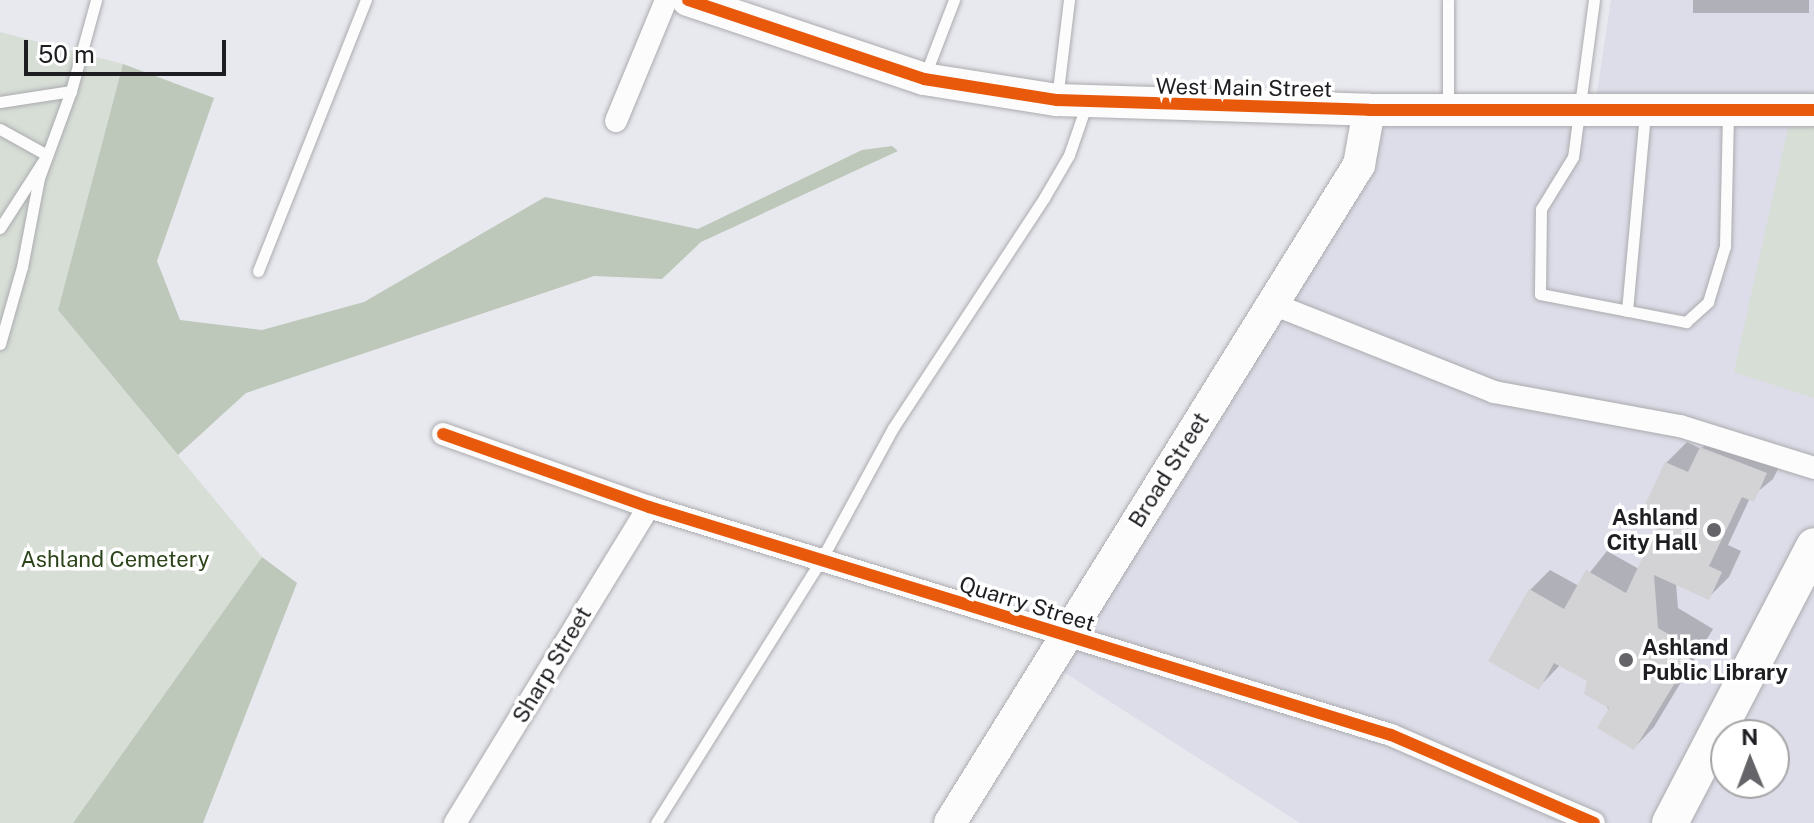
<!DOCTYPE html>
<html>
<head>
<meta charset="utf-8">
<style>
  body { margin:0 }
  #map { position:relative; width:1814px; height:823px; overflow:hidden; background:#e8e9ee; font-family:"Public Sans",sans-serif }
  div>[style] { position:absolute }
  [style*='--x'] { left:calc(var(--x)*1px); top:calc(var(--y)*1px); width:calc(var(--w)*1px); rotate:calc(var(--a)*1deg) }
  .built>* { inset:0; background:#dcdde8 }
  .green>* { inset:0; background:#d7ded6 }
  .forest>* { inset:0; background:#bdc7ba }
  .shadow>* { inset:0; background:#0003; transform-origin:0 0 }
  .building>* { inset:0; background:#d3d2d5 }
  .roads { filter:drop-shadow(0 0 2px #ababaf) drop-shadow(0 0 2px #ababaf) }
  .lane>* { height:11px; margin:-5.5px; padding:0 5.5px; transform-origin:5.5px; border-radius:5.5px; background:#fcfcfc }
  .street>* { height:22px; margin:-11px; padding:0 11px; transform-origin:11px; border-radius:11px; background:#fcfcfc }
  .secondary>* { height:32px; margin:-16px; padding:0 16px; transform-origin:16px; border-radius:16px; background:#fcfcfc }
  .primary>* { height:36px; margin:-18px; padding:0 18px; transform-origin:18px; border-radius:18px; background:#fcfcfc }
  .cycleway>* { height:12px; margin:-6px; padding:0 6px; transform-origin:6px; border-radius:6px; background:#e8590c }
  .dots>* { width:22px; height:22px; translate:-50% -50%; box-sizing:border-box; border:4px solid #fff; border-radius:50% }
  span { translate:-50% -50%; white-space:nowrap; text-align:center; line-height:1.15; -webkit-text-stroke:7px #fff; paint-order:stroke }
  .street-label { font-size:22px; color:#1e1e22 }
  .poi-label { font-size:22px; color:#1e1e22; font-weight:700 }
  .right { translate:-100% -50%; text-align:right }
  .left { translate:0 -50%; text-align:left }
  .park-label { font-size:22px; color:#2c441a }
  .north { position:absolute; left:1710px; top:719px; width:80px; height:80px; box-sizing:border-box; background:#fff; border:2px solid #a5a5a7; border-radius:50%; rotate:359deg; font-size:22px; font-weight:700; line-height:32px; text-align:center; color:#1e1e22 }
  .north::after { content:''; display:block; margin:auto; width:28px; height:36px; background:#656569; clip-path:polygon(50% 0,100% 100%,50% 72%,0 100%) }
  .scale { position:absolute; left:24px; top:40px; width:202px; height:36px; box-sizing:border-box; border:4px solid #1e1e22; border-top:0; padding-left:10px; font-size:24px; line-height:28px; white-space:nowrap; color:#1e1e22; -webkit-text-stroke:6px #fff; paint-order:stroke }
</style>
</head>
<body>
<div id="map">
  <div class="built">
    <div style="clip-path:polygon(evenodd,1611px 0,1814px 0,1814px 823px,1300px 823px,1051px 664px,1390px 99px,1596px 99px,1611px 0,1726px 735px,1774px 735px,1774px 783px,1726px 783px,1726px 735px)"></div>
  </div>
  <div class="green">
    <div style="clip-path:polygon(0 32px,123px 64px,58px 310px,262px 557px,73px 823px,0 823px)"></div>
    <div style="clip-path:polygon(1792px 110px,1814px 110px,1814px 398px,1734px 372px)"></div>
  </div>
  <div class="forest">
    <div style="clip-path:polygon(123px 64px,214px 98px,157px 261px,180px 320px,262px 330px,364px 302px,545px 197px,698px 229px,862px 150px,892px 146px,898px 151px,701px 242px,662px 279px,594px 276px,246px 393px,178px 455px,58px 310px)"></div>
    <div style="clip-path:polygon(262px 557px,297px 583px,203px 823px,73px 823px)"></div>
  </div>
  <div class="shadow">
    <div style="left:1693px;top:0;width:116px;height:13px"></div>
    <div style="clip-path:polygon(1722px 428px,1786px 453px,1773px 479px,1750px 498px,1728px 545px,1741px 551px,1729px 577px,1708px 598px,1676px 583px,1678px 608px,1713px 629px,1654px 727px,1634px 748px,1589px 680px,1561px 664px,1539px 687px,1530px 590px,1550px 570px,1579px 586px,1607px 551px,1639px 569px,1658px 528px,1666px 463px,1687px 442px,1701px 449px)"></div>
  </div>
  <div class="building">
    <div style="clip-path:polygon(1700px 447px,1767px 473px,1754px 502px,1742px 497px,1709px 566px,1722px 572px,1709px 600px,1654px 575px,1658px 628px,1695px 650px,1634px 750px,1597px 728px,1609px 708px,1584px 694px,1587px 681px,1554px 663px,1539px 690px,1488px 661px,1529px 589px,1564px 609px,1586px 570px,1626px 593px,1656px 529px,1638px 520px,1665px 462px,1688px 472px)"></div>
  </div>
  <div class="roads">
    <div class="lane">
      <div style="--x:1448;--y:0;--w:109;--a:90"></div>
      <div style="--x:1594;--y:0;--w:158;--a:97.6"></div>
      <div style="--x:1573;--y:157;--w:61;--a:121.6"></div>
      <div style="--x:1541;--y:209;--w:85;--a:90.7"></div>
      <div style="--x:1540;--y:294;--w:149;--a:10.9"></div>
      <div style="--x:1686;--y:322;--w:30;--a:-42"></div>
      <div style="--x:1708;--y:302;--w:59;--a:-73.1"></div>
      <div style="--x:1725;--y:246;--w:134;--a:-88.7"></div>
      <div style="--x:924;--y:78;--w:84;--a:-69"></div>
      <div style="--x:1057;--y:99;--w:100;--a:-83.1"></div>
      <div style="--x:0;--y:102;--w:72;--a:-8.8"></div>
      <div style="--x:0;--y:129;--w:54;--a:29"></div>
      <div style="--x:47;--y:155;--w:87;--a:122.8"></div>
      <div style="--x:258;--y:271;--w:292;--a:-68.3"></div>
      <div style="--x:1627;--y:311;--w:198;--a:-84.8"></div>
      <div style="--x:0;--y:344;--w:80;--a:-74.1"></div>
      <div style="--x:22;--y:267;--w:91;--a:-79.2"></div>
      <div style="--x:39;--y:178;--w:93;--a:-69.8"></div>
      <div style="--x:71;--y:91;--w:94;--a:-74.6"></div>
      <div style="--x:656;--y:823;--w:310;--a:-57.9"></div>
      <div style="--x:821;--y:560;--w:150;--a:-61.4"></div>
      <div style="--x:893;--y:428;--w:275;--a:-56.7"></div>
      <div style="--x:1044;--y:198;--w:50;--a:-59.8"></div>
      <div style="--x:1069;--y:155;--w:55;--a:-70.9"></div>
    </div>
    <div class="street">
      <div style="--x:616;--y:121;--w:131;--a:-67.5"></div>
      <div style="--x:1273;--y:304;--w:238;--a:21.7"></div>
      <div style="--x:1494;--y:392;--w:189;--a:10.4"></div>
      <div style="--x:1680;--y:426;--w:140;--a:17.4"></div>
      <div style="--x:443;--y:434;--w:219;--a:19.5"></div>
      <div style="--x:649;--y:507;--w:776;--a:17.08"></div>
      <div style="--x:1391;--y:735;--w:221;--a:23.4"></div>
      <div style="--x:455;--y:823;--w:371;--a:-58.5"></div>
    </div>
    <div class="secondary">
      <div style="--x:688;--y:0;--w:249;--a:18.5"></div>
      <div style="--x:924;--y:79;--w:135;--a:9"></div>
      <div style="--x:1057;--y:100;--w:312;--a:1.8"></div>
      <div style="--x:1369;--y:110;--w:445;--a:0"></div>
      <div style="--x:950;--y:823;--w:775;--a:-58.14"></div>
      <div style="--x:1359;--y:165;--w:56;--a:-79.7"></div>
    </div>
    <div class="primary">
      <div style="--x:1670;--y:823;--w:312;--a:-62.5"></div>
    </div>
  </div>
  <div class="cycleway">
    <div style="--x:688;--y:0;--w:249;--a:18.5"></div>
    <div style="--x:924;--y:79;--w:135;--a:9"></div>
    <div style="--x:1057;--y:100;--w:312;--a:1.8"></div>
    <div style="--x:1369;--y:110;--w:445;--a:0"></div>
    <div style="--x:443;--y:434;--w:219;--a:19.5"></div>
    <div style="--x:649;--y:507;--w:776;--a:17.08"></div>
    <div style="--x:1391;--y:735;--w:221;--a:23.4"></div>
  </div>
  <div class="dots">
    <div style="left:1714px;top:530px;background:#656569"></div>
    <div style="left:1626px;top:660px;background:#656569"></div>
  </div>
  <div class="street-label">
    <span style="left:1244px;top:88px;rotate:1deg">West Main Street</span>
    <span style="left:1169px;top:470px;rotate:-58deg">Broad Street</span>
    <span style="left:1027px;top:604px;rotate:17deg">Quarry Street</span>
    <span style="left:552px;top:665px;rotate:-59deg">Sharp Street</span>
  </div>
  <div class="poi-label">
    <span class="right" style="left:1698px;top:530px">Ashland<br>City Hall</span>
    <span class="left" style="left:1642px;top:660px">Ashland<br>Public Library</span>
  </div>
  <div class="park-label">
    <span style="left:115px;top:560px">Ashland Cemetery</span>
  </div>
  <div class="north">N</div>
  <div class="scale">50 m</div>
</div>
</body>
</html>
